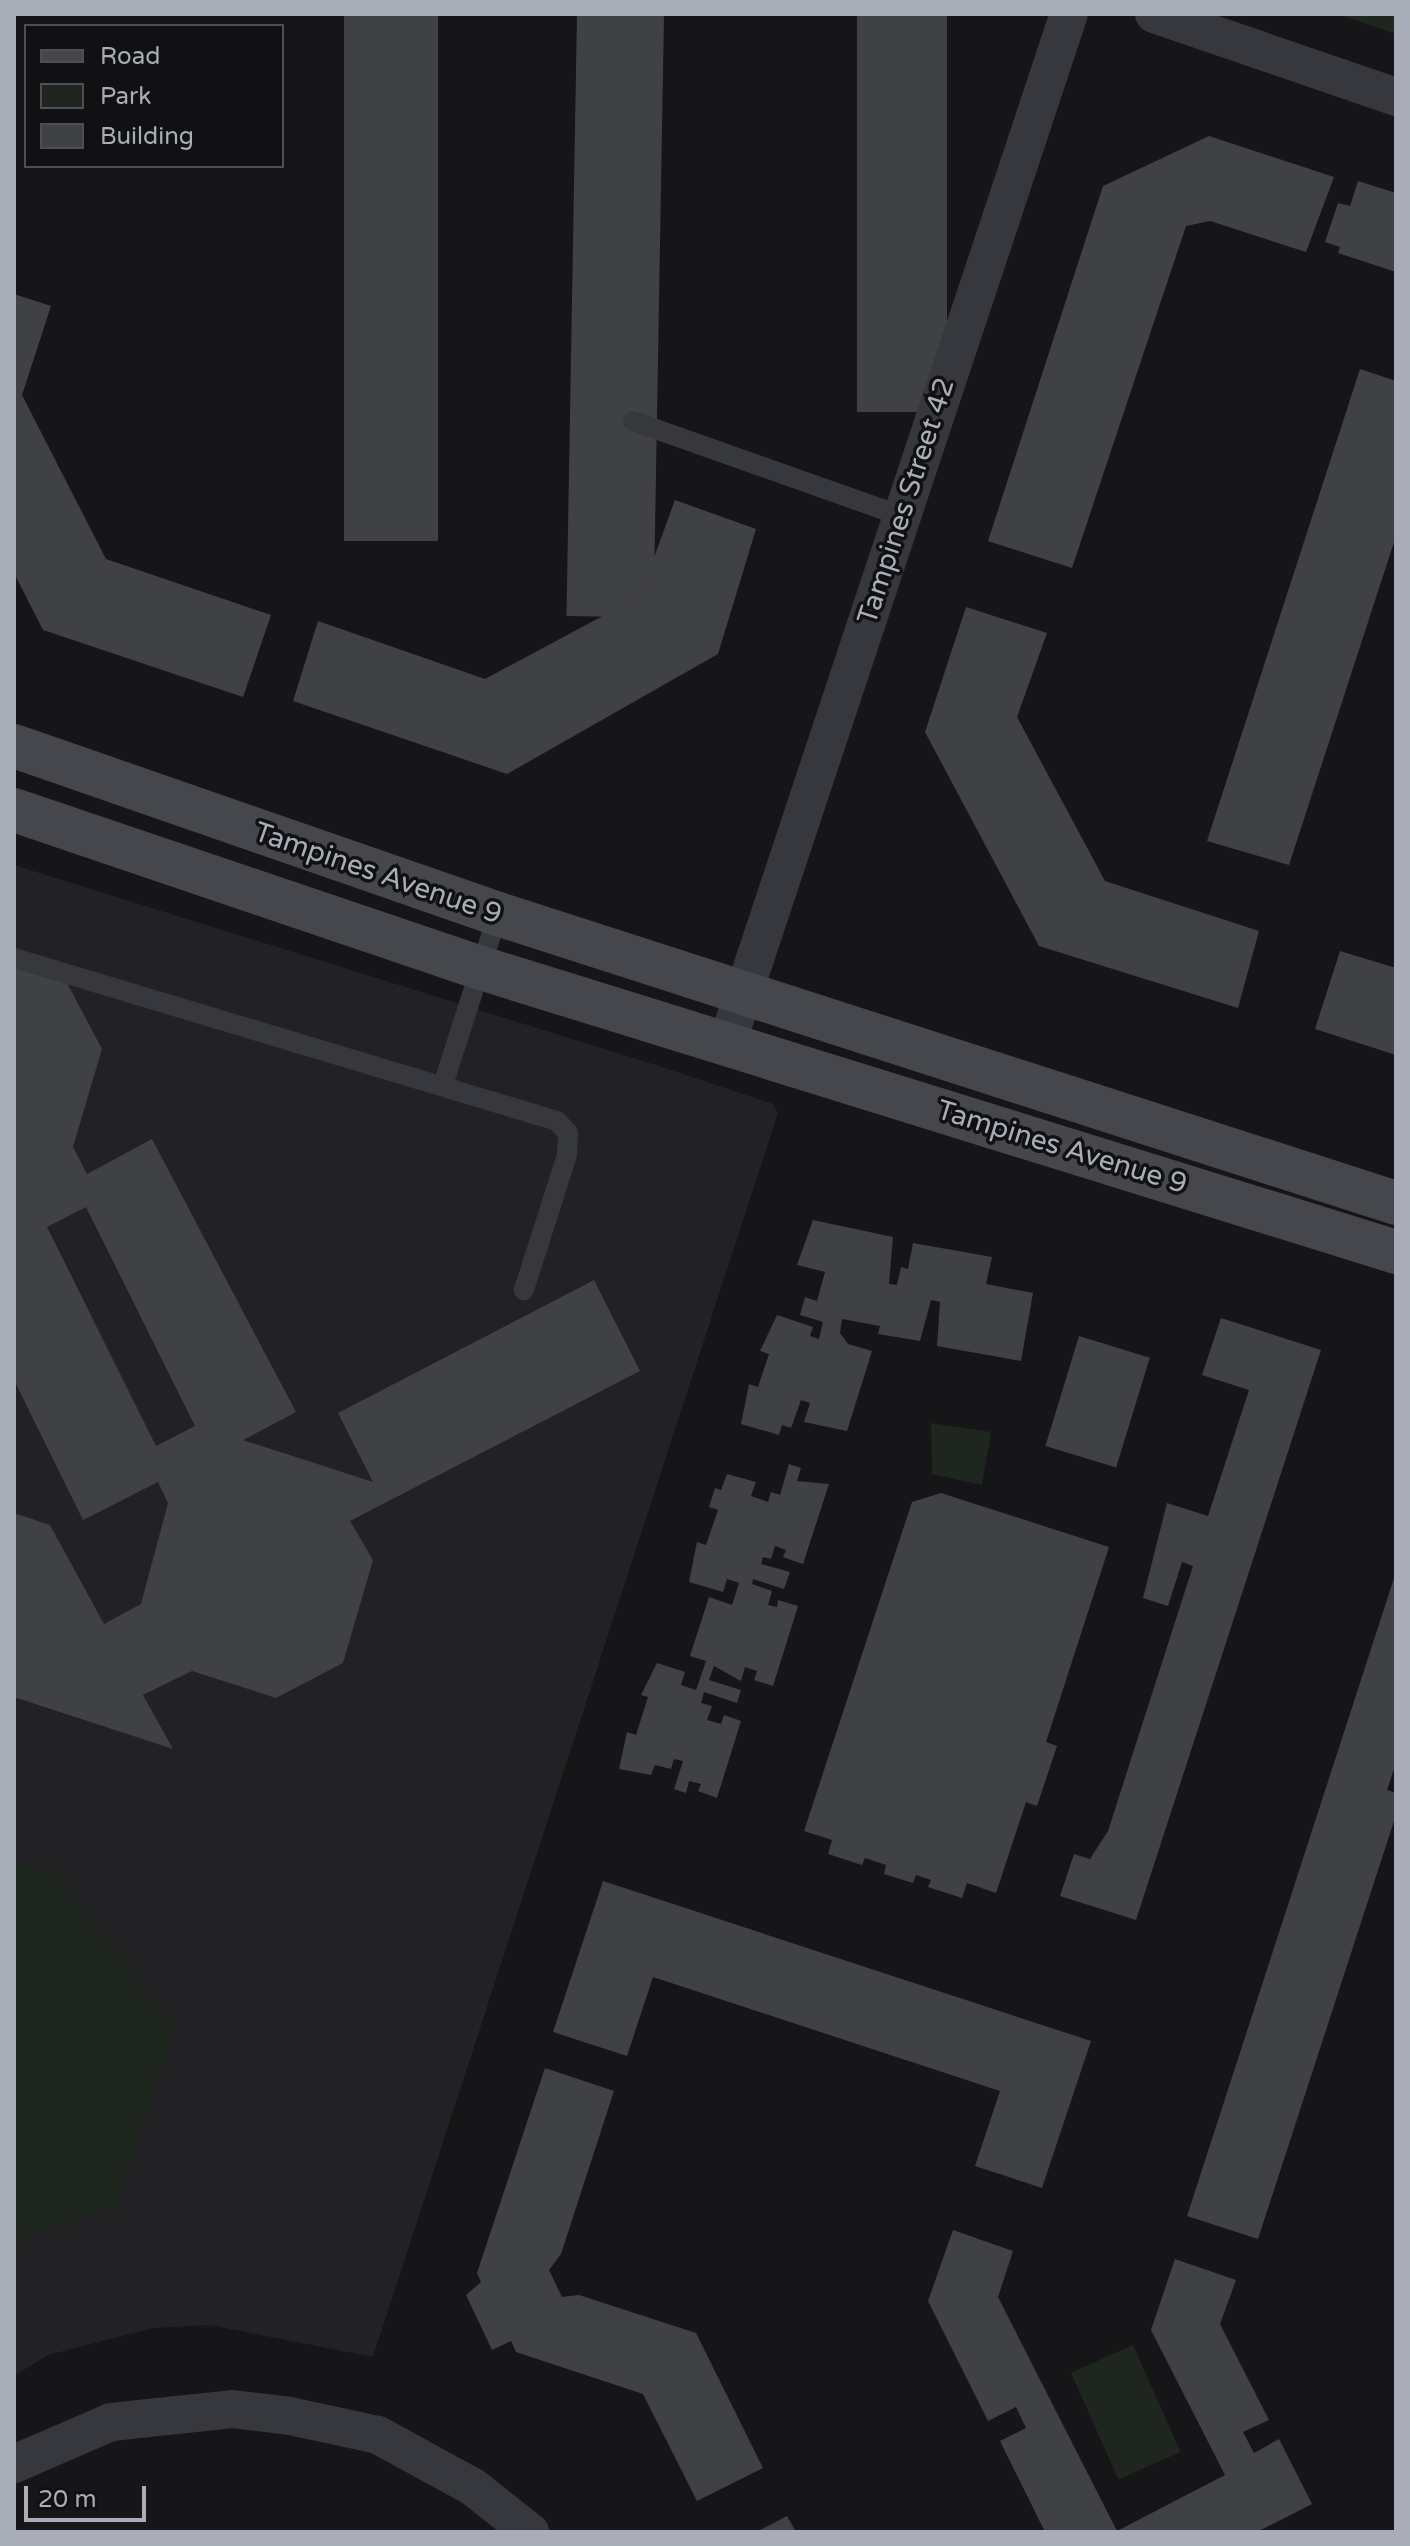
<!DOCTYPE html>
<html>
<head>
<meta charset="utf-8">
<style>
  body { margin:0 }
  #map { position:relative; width:1410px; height:2546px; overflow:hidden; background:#161618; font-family:"Varela Round",sans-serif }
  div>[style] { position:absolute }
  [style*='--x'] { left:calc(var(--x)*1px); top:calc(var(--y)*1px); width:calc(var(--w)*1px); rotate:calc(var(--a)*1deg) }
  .built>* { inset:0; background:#222225 }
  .green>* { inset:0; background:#1e261f; transform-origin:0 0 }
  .building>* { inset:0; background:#404145; transform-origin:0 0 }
  .lane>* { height:20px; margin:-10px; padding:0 10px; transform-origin:10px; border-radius:10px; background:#37383d }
  .street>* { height:38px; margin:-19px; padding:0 19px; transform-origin:19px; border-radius:19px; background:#37383d }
  .secondary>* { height:44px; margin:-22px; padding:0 22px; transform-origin:22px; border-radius:22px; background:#45474d }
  span { translate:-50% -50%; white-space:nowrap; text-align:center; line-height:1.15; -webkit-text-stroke:7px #111113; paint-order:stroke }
  .street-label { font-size:28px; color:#a8adb8 }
  .frame { position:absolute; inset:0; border:16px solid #a8adb8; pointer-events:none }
  .legend { position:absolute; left:24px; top:24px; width:260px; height:144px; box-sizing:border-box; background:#111113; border:2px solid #4d4f55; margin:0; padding:10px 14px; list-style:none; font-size:24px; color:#a8adb8 }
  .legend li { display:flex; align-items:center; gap:16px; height:40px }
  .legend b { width:40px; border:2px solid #4d4f55 }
  .scale { position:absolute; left:24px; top:2486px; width:122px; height:36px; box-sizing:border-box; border:4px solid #a8adb8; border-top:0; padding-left:10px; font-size:24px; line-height:28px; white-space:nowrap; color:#a8adb8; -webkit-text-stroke:6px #111113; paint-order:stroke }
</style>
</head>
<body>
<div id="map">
  <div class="built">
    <div style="clip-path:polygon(14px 865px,659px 1066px,773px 1104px,778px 1113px,373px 2357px,210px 2325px,153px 2328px,48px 2355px,14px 2376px)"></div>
  </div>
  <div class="green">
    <div style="clip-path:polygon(1337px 14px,1396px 14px,1396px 34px)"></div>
    <div style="clip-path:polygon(931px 1423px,991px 1432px,982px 1485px,932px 1474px)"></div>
    <div style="clip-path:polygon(14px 1859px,55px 1873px,175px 2027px,115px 2209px,14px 2242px)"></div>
    <div style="left:1133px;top:2345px;width:117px;height:68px;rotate:66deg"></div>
  </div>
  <div class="building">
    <div style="left:344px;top:14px;width:94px;height:527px"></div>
    <div style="left:577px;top:14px;width:87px;height:602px;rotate:1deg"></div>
    <div style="left:857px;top:14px;width:90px;height:398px"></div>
    <div style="clip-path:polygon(1209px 136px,1334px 177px,1306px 252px,1210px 221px,1186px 226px,1072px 568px,988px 541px,1103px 186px)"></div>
    <div style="clip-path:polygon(1358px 181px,1396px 193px,1396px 272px,1338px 253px,1340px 247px,1325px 242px,1338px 203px,1350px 206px)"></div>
    <div style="clip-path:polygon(14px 294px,51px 306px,22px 395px,106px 559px,271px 615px,243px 697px,43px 630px,14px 573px)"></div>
    <div style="clip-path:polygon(1360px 369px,1396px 381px,1396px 536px,1289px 865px,1207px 841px)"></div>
    <div style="clip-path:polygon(675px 500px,756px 529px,718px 654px,507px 774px,293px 701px,318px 621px,485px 679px,640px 596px)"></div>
    <div style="clip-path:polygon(966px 607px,1047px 633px,1017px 717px,1105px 881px,1259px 931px,1238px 1008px,1039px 946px,925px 732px)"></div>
    <div style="clip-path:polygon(1340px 951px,1396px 968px,1396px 1055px,1315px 1029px)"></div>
    <div style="clip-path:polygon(evenodd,14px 966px,67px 983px,102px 1049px,73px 1147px,87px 1174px,152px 1139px,296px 1412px,243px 1440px,373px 1482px,338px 1413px,594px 1280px,640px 1371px,350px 1521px,373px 1560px,343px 1663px,276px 1698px,192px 1671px,143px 1695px,173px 1749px,14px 1697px,14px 1513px,50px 1525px,104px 1624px,141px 1604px,168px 1503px,158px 1482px,83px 1520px,14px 1380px,14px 966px,86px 1207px,195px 1426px,156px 1446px,47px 1227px,86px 1207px)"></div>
    <div style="clip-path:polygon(813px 1220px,893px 1237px,889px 1284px,897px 1285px,901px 1267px,908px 1269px,913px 1243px,992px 1257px,986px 1284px,1033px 1293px,1021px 1361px,937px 1346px,940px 1302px,931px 1300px,920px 1341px,878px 1334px,880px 1326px,842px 1319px,840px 1333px,848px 1344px,872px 1351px,847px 1431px,804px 1422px,810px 1403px,801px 1400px,791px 1428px,782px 1425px,779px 1435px,741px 1424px,749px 1384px,758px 1387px,769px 1354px,760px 1351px,777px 1315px,813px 1327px,810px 1336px,819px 1339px,823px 1322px,800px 1315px,805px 1297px,817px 1301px,825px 1272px,797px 1265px)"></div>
    <div style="clip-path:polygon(1221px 1318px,1321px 1350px,1136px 1920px,1060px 1896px,1074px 1854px,1090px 1859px,1108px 1831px,1193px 1566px,1182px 1562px,1168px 1606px,1143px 1598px,1167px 1503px,1208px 1516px,1249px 1390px,1202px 1375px)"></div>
    <div style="left:1079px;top:1336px;width:74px;height:115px;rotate:17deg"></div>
    <div style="clip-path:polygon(789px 1464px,801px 1468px,797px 1481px,829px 1484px,803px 1564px,783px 1557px,786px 1550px,775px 1546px,771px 1559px,763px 1557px,761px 1564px,790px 1572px,784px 1589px,753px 1579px,752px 1584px,772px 1591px,768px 1605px,777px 1607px,778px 1600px,798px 1606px,773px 1686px,754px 1680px,757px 1671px,745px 1667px,741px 1681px,714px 1666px,709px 1680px,741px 1690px,737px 1703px,704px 1692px,701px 1703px,712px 1706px,707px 1720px,721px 1724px,724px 1715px,741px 1721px,717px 1798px,698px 1791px,701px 1784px,689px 1781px,686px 1793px,674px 1789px,683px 1761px,674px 1759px,671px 1769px,655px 1765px,651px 1775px,619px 1769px,627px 1732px,636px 1735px,648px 1697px,641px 1695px,657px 1663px,685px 1672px,681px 1685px,696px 1690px,706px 1661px,690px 1656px,709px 1597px,732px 1605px,739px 1583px,727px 1579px,723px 1592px,689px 1582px,697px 1542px,706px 1545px,718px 1510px,709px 1507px,715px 1488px,721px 1490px,727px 1474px,756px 1482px,751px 1496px,768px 1502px,771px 1492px,780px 1495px)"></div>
    <div style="clip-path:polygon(941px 1493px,1109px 1547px,1046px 1742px,1057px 1746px,1037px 1806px,1026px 1802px,996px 1893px,967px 1883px,962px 1898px,928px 1887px,931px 1880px,916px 1875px,913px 1883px,884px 1874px,886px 1865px,865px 1858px,862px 1865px,828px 1854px,832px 1840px,804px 1831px,912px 1502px)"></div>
    <div style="clip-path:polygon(1395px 1575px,1396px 1763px,1387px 1790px,1396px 1793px,1396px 1815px,1258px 2239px,1187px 2216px)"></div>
    <div style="clip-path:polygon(603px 1881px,1091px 2041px,1042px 2188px,975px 2166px,1000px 2091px,653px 1977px,627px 2056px,553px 2032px)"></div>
    <div style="clip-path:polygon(545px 2068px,614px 2091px,561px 2254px,549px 2270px,562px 2297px,579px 2295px,696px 2333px,763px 2468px,697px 2501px,643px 2394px,516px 2352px,511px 2341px,492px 2350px,466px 2295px,481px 2282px,477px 2273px)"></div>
    <div style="clip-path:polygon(953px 2230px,1013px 2251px,998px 2297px,1117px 2531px,1225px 2475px,1151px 2330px,1175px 2259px,1236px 2280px,1220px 2324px,1269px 2420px,1243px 2432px,1254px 2453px,1279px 2439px,1312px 2504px,1257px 2532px,1045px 2532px,1000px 2441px,1026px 2428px,1016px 2407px,988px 2421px,928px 2301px)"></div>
    <div style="clip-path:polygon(787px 2516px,796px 2532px,756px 2532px)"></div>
  </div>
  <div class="lane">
    <div style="--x:633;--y:421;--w:284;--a:19.5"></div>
    <div style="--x:14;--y:958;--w:567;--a:16.71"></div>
    <div style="--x:557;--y:1121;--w:16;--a:47"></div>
    <div style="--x:568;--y:1133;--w:22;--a:93"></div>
    <div style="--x:567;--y:1155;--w:142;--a:107.7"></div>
    <div style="--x:443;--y:1085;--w:180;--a:-72.2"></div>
  </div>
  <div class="street">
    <div style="--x:1154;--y:14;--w:256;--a:18.9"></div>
    <div style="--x:727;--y:1043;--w:1084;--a:-71.62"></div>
    <div style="--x:14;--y:2464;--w:106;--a:-23.4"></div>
    <div style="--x:111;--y:2422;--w:122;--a:-6.1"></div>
    <div style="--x:232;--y:2409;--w:58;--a:6.9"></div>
    <div style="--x:290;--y:2416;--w:90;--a:12.2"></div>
    <div style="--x:378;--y:2435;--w:108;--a:28.7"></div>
    <div style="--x:473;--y:2487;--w:73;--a:38.3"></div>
  </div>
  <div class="secondary">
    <div style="--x:14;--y:746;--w:512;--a:19.14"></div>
    <div style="--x:498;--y:914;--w:943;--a:17.84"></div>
    <div style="--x:14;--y:810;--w:493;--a:18.7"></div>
    <div style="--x:481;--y:968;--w:958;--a:17.24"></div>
  </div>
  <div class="street-label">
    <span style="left:906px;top:501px;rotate:-72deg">Tampines Street 42</span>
    <span style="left:378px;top:873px;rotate:19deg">Tampines Avenue 9</span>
    <span style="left:1062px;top:1147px;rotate:17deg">Tampines Avenue 9</span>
  </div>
  <div class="frame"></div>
  <ul class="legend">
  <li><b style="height:10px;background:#45474d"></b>Road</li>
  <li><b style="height:22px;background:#1e261f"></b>Park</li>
  <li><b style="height:22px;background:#404145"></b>Building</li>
  </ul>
  <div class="scale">20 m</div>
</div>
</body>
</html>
